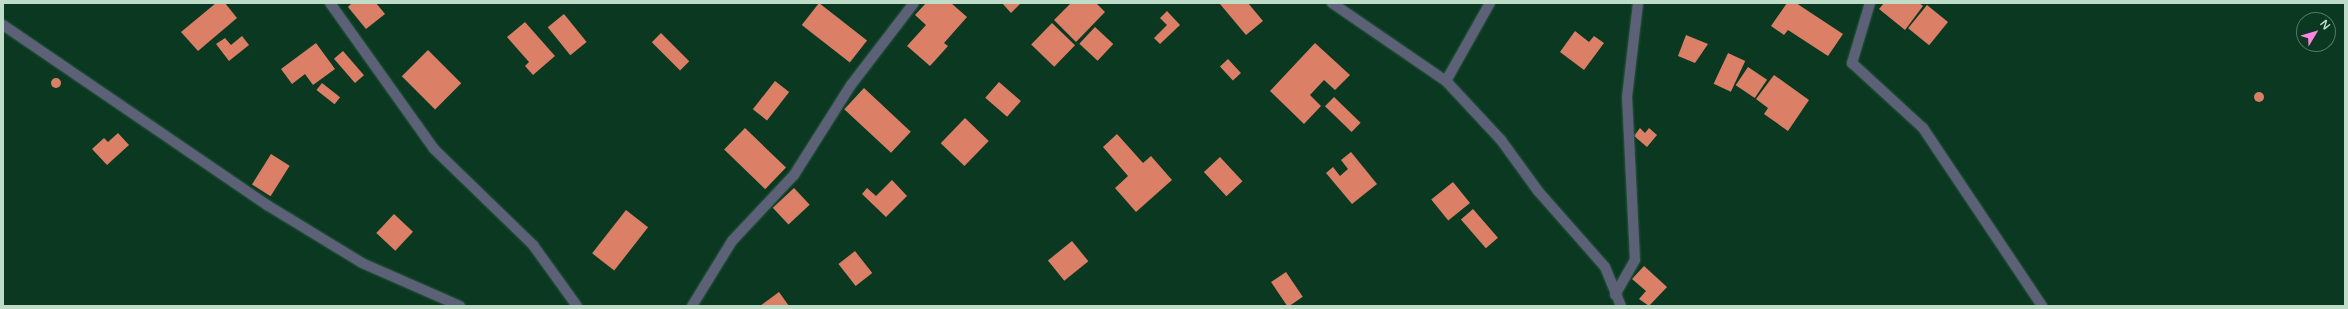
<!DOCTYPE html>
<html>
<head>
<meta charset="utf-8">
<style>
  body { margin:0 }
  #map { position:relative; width:2348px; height:309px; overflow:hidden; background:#0a3821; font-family:"Varela Round",sans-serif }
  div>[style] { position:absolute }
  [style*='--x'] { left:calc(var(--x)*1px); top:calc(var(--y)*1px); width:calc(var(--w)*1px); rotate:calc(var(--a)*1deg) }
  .building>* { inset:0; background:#db8066; transform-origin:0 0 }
  .round { border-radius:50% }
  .roads { filter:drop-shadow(0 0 1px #2b563f) drop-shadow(0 0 1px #2b563f) }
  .minor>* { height:10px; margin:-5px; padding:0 5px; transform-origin:5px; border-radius:5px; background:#5d6178 }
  span { translate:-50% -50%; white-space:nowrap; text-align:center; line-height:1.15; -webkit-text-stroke:4px #0a3821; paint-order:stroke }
  .frame { position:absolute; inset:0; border:4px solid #bfdcc9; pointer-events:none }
  .north { position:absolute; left:2296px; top:12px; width:40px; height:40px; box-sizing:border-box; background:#0a3821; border:1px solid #527a64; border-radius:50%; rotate:52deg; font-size:11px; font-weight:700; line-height:16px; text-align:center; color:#bfdcc9 }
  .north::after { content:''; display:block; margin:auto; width:14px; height:18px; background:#fe86e1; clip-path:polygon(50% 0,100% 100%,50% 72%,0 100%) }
</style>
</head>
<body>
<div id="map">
  <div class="building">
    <div style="clip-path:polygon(216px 3px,225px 3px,237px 18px,198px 51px,181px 32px)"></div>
    <div style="clip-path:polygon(352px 3px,376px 3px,385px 14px,366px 29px,348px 7px)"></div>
    <div style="left:819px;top:3px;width:61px;height:28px;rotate:38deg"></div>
    <div style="clip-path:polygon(926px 3px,951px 3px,967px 17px,944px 43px,948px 46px,930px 66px,907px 46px,926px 25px,915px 15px)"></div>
    <div style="clip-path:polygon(1002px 3px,1021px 3px,1011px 13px)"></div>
    <div style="clip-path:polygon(1071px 3px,1096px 3px,1105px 12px,1076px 42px,1054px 20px)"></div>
    <div style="clip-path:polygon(1248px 3px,1263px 21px,1246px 35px,1220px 4px)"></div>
    <div style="clip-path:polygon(1787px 3px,1796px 3px,1843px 34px,1828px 56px,1788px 30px,1784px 35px,1771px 26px)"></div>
    <div style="clip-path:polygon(1884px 3px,1919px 3px,1923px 6px,1905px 30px,1879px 9px)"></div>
    <div style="left:1927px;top:5px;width:27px;height:30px;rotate:39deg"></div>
    <div style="clip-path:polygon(1167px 11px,1180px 25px,1160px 44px,1154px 38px,1167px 25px,1160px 18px)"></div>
    <div style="left:564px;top:14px;width:36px;height:21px;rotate:51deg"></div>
    <div style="clip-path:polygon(525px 22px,555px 56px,533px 75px,525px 66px,529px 62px,507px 37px)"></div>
    <div style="left:1052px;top:23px;width:32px;height:30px;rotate:44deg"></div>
    <div style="left:1095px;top:27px;width:25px;height:23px;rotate:43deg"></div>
    <div style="clip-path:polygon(1575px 31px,1589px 42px,1594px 36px,1604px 43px,1584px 70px,1560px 52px)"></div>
    <div style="left:661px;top:33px;width:40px;height:13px;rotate:45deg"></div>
    <div style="clip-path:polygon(1686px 35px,1708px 44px,1695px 63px,1678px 56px)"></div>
    <div style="clip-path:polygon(242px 36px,249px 45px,229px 61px,216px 44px,225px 38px,231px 45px)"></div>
    <div style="clip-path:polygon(316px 43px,335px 69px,313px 85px,305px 74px,292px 84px,281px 69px)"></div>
    <div style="clip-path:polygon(1315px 43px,1350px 75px,1335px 90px,1324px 80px,1310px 95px,1321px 106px,1304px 124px,1270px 91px)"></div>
    <div style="left:428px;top:50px;width:47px;height:37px;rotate:45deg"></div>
    <div style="left:343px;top:51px;width:32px;height:12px;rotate:49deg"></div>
    <div style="left:1728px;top:53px;width:19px;height:34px;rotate:25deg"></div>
    <div style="left:1228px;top:59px;width:19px;height:11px;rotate:47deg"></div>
    <div style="left:1748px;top:67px;width:23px;height:22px;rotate:34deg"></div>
    <div style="clip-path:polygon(1774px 75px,1809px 100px,1788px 131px,1764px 114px,1768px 108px,1756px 99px)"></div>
    <div class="round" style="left:51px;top:78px;width:10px;height:10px"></div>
    <div style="left:775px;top:81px;width:18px;height:36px;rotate:38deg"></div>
    <div style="left:999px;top:82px;width:29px;height:21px;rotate:41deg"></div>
    <div style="left:322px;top:83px;width:23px;height:9px;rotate:38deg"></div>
    <div style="left:864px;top:88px;width:64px;height:29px;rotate:43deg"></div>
    <div class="round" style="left:2254px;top:92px;width:10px;height:10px"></div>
    <div style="left:1334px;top:97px;width:37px;height:13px;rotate:44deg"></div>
    <div style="left:965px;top:118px;width:33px;height:35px;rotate:44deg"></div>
    <div style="left:745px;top:128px;width:57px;height:30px;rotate:44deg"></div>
    <div style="clip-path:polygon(1640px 128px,1645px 133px,1649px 128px,1657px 135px,1647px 147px,1634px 136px)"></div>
    <div style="clip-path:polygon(118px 133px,129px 145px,107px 165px,92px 149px,104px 138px,108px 142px)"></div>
    <div style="clip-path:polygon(1117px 134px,1143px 163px,1151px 156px,1172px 180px,1136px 212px,1115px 188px,1128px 176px,1103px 147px)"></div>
    <div style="clip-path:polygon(1351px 152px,1377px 184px,1352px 204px,1326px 173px,1333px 167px,1340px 176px,1348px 169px,1341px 160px)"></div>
    <div style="left:271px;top:154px;width:22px;height:36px;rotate:32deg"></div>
    <div style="left:1220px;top:157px;width:33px;height:22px;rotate:47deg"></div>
    <div style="clip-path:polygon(892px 180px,907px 196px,886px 217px,862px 194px,867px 188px,876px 196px)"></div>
    <div style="left:1453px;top:182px;width:27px;height:28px;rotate:51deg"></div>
    <div style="left:794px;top:188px;width:23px;height:29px;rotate:47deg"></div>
    <div style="left:1473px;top:209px;width:38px;height:16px;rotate:49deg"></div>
    <div style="left:626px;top:210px;width:28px;height:55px;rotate:38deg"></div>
    <div style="left:394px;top:214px;width:26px;height:26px;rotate:43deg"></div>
    <div style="left:1072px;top:241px;width:26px;height:31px;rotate:51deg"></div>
    <div style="left:855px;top:251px;width:28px;height:21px;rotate:52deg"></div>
    <div style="clip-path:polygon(1644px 266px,1667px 287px,1649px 306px,1639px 299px,1646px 291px,1632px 279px)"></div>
    <div style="left:1286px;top:272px;width:30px;height:18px;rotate:56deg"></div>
    <div style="clip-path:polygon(779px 292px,789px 306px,760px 306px)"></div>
  </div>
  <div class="roads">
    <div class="minor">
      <div style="--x:330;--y:3;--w:179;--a:54.5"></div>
      <div style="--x:434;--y:149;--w:138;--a:44.1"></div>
      <div style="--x:533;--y:245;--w:75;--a:54.2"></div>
      <div style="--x:1332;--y:3;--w:138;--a:34.4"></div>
      <div style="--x:1446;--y:81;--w:81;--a:47"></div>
      <div style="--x:1501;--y:140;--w:63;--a:54"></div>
      <div style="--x:1538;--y:191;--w:101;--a:48.6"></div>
      <div style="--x:1605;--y:267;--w:42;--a:67.7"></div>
      <div style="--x:1870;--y:3;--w:63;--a:106.7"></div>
      <div style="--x:1852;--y:63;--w:96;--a:42.5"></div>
      <div style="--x:1923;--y:128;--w:214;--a:56.2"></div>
      <div style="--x:3;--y:25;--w:320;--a:34.3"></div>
      <div style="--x:267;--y:205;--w:111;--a:31.4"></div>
      <div style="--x:362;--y:263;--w:107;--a:23.7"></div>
      <div style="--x:1446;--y:81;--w:90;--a:-60.6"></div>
      <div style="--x:1615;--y:295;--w:40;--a:-60.3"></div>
      <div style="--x:1635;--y:260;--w:163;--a:-92.8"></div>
      <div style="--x:1627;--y:97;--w:95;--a:-83.3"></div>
      <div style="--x:692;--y:306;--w:76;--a:-58.4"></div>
      <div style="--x:732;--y:241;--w:91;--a:-46.8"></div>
      <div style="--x:794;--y:175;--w:107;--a:-57.7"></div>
      <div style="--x:851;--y:85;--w:103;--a:-52.5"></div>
    </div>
  </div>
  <div class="frame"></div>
  <div class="north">N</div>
</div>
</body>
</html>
